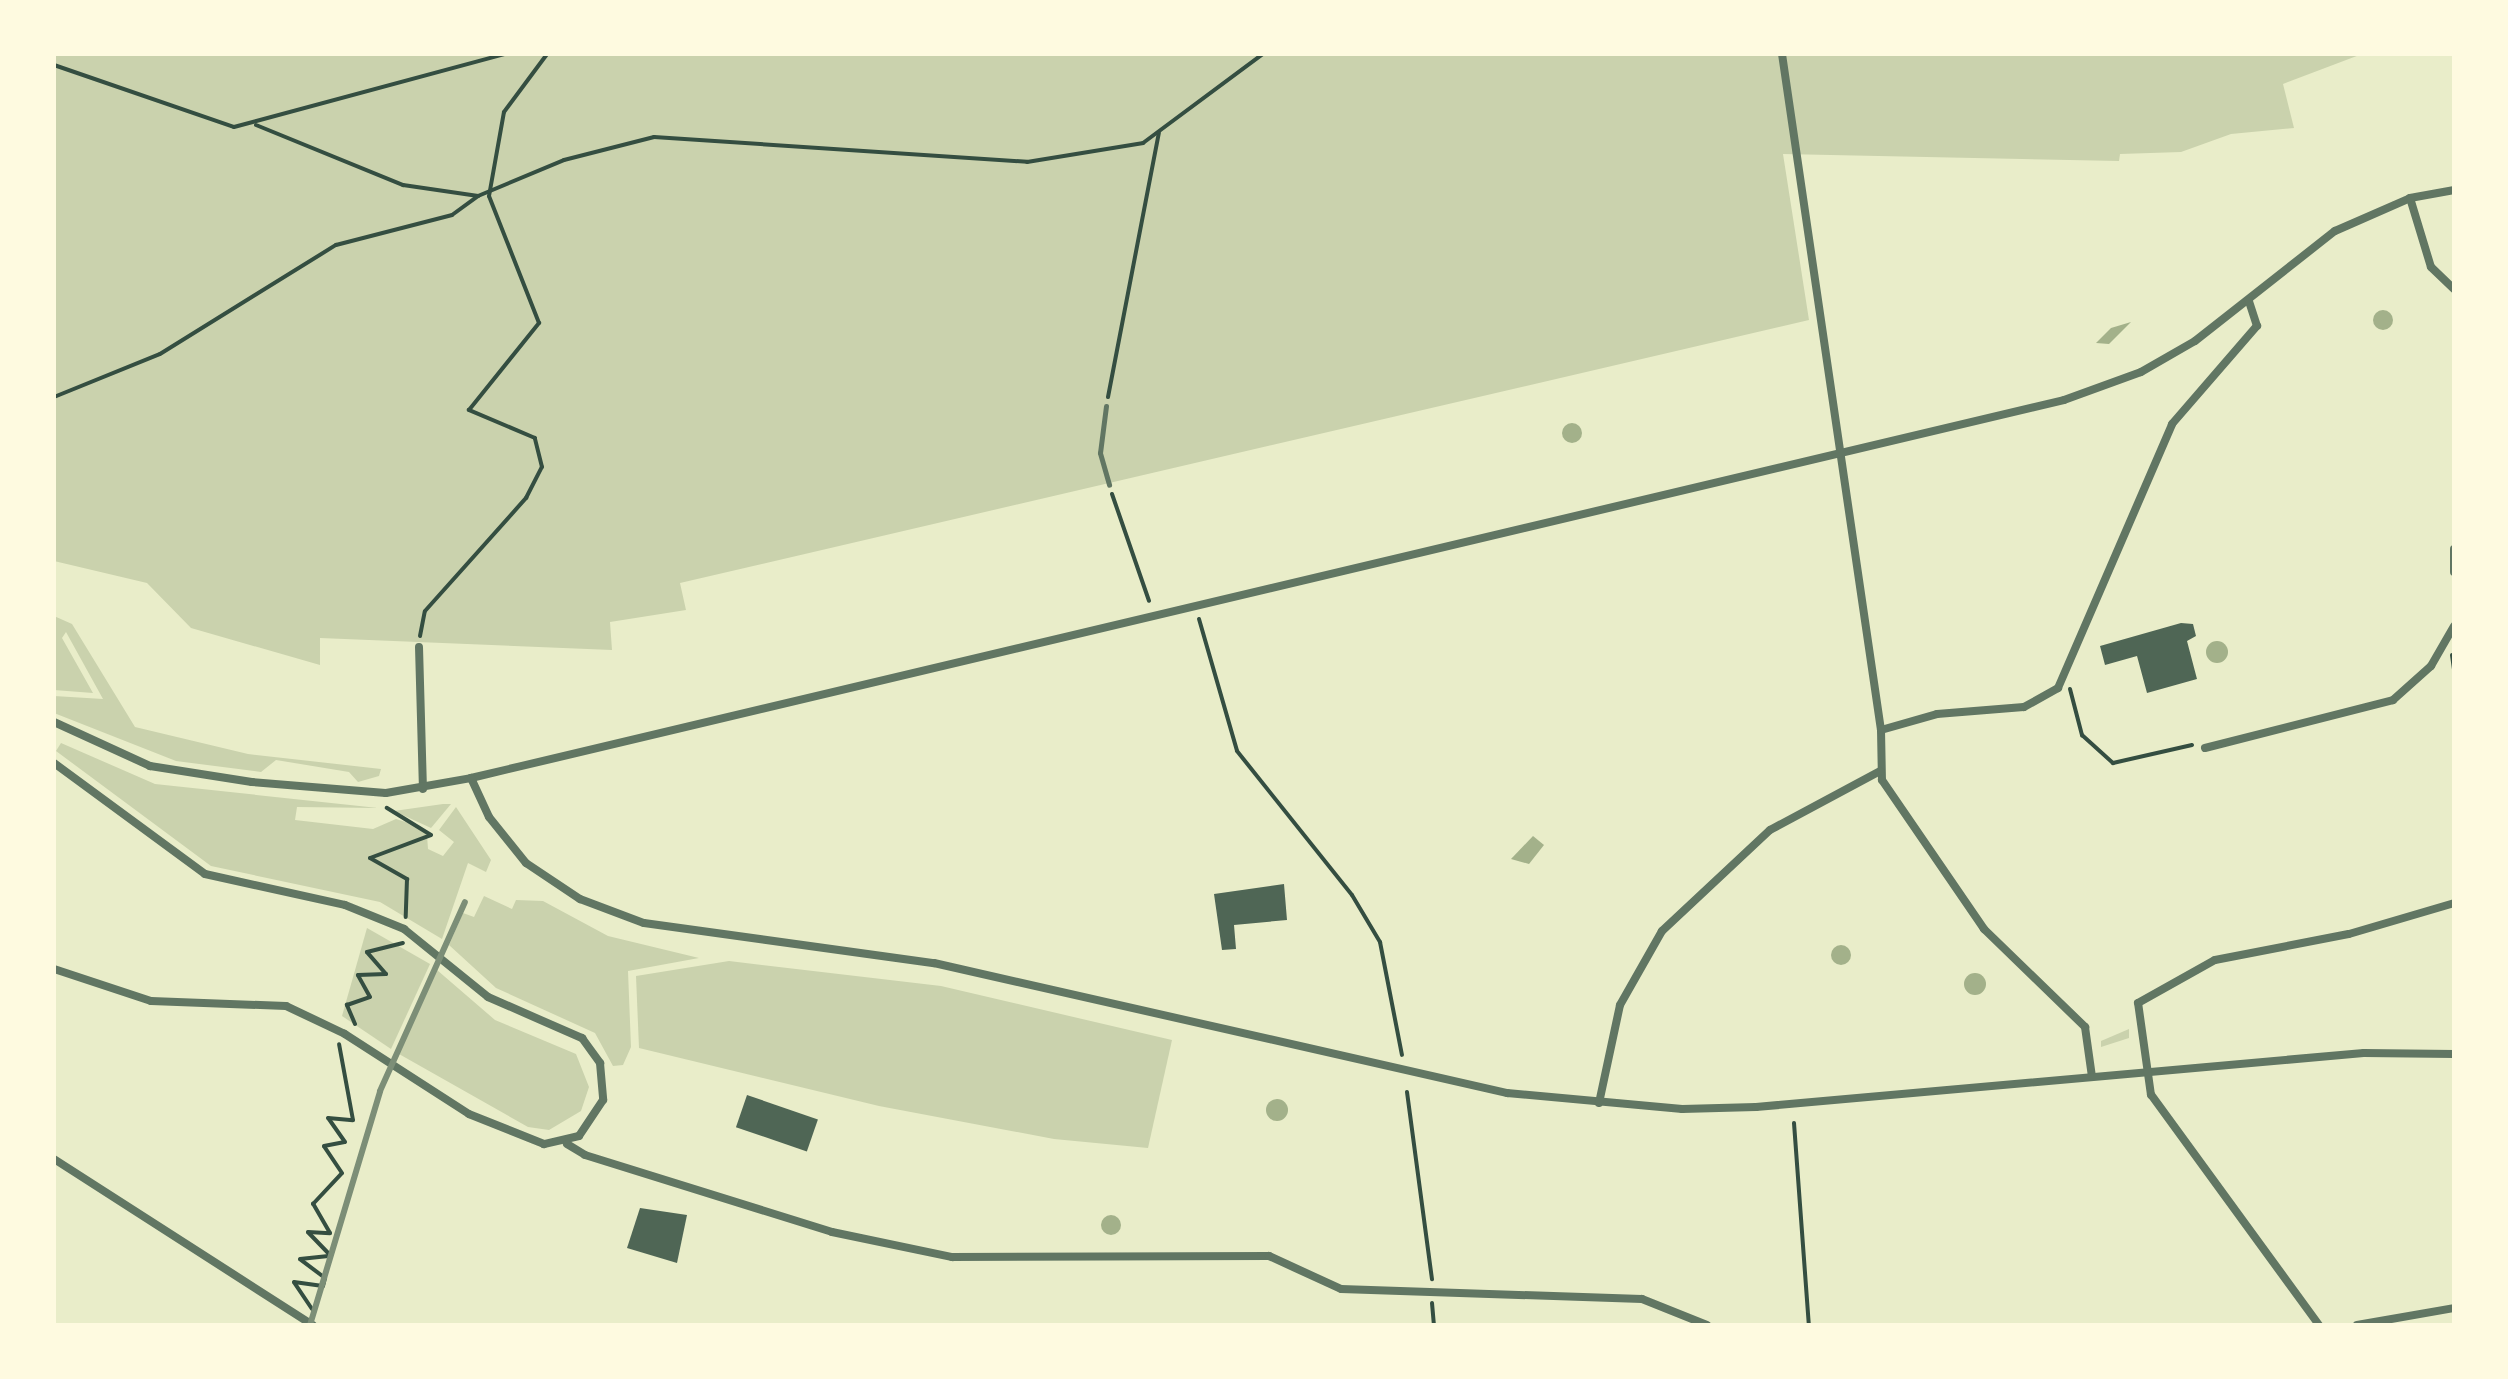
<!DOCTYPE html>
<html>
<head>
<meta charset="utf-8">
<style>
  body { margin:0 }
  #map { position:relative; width:2508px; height:1379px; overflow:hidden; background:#e9edc9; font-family:"Space Grotesk",sans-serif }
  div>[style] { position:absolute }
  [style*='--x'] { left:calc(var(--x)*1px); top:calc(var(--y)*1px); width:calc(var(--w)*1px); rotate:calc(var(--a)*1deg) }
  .green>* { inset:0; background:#cad2ad }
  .water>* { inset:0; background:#a3b18a }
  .round { border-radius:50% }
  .building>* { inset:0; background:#4f6655; transform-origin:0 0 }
  .path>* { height:4px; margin:-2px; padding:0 2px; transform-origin:2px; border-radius:2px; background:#344e41 }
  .service>* { height:5px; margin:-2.5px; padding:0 2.5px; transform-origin:2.5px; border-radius:2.5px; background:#617663 }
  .minor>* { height:8px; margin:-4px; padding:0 4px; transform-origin:4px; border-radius:4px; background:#617663 }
  .rail>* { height:6px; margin:-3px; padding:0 3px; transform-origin:3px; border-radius:3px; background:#7c8e77 }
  span { translate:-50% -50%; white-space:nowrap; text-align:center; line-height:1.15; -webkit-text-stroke:6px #fefae0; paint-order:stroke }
  .frame { position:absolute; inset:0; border:56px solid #fefae0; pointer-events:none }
</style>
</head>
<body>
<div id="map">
  <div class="green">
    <div style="clip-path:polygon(54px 54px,2362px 54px,2283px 84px,2294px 128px,2231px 134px,2181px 152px,2120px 154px,2119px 161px,1783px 154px,1809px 320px,680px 583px,686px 610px,610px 622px,612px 650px,320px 638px,320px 665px,191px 628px,147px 583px,54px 561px)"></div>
    <div style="clip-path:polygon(54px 616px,72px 624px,135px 727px,248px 754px,381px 769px,379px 776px,358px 782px,349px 772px,276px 760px,261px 772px,176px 761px,54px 713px,54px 696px,103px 699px,66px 632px,62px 638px,93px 693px,54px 690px)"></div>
    <div style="clip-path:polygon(61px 743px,155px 784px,378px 808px,297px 807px,295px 820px,373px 829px,396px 819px,415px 825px,427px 835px,428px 849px,443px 856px,454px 842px,439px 830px,456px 807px,491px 860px,486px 872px,468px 863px,442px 939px,380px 902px,211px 866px,56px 751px)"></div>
    <div style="clip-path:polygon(451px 804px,431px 828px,394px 811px,443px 804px)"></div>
    <div style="clip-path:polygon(484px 896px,512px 909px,516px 900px,543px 901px,608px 936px,699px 958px,628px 971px,631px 1047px,623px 1065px,613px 1066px,595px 1033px,496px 988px,449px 945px,463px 913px,474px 917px)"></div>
    <div style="clip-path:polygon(367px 928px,430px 964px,391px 1049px,342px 1016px)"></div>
    <div style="clip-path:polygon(729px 961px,941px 986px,1172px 1040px,1148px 1148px,1054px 1139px,879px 1106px,639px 1048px,636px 976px)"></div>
    <div style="clip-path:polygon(437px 970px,495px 1020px,576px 1054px,589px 1087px,581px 1111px,549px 1130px,528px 1127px,399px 1054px)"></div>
    <div style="clip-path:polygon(2129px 1029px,2129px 1038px,2101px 1047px,2101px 1041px)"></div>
  </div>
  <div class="water">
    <div class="round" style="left:2373px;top:310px;width:20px;height:20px"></div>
    <div style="clip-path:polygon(2131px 322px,2109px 344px,2096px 343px,2111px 328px)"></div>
    <div class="round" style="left:1562px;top:423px;width:20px;height:20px"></div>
    <div class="round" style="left:2206px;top:641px;width:22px;height:22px"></div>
    <div style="clip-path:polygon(1533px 836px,1544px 845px,1529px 864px,1511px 859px)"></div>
    <div class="round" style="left:1831px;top:945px;width:20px;height:20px"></div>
    <div class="round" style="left:1964px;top:973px;width:22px;height:22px"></div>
    <div class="round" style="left:1266px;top:1099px;width:22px;height:22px"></div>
    <div class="round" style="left:1101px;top:1215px;width:20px;height:20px"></div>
  </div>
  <div class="building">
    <div style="clip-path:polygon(2181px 623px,2193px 624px,2196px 636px,2187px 641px,2197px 679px,2147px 693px,2137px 656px,2105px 665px,2100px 646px)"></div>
    <div style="clip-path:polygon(1284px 884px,1287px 920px,1234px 925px,1236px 949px,1222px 950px,1214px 894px)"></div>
    <div style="left:747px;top:1095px;width:75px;height:34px;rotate:19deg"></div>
    <div style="clip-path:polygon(640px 1208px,687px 1215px,677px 1263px,627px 1248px)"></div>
  </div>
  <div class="path">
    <div style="--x:54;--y:65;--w:190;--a:19"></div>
    <div style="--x:234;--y:127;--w:280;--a:-15.1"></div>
    <div style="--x:256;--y:125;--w:159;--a:22.2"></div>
    <div style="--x:403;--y:185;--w:76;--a:8.3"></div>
    <div style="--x:478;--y:196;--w:93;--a:-22.7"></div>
    <div style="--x:564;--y:160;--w:93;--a:-14.3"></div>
    <div style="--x:654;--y:137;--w:374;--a:3.8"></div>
    <div style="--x:1027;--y:162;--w:118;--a:-9.3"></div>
    <div style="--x:1143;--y:143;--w:149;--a:-36.6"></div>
    <div style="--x:54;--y:397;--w:114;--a:-22.1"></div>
    <div style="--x:160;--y:354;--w:207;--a:-31.8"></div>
    <div style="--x:336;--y:245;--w:120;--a:-14.5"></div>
    <div style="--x:452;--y:215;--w:32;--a:-36"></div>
    <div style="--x:1108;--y:397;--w:269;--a:-79.1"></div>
    <div style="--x:1112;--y:494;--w:113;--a:70.9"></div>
    <div style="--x:1199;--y:619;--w:137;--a:73.9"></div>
    <div style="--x:1237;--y:751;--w:184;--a:51.4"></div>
    <div style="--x:1352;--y:895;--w:55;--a:59.2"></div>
    <div style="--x:1380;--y:942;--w:115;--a:79"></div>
    <div style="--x:420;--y:636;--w:25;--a:-79"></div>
    <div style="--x:425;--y:611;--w:152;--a:-48.2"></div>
    <div style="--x:526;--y:498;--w:35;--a:-63"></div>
    <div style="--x:542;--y:467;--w:30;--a:-104"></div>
    <div style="--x:535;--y:438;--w:72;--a:-157"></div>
    <div style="--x:469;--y:410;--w:112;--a:-51.2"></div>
    <div style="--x:539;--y:323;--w:136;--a:-111.5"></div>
    <div style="--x:489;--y:196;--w:85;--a:-79.9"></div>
    <div style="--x:504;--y:112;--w:72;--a:-53.4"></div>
    <div style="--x:2452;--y:655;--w:14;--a:82"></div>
    <div style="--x:2070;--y:689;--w:48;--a:75.4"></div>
    <div style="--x:2082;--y:735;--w:42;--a:42.1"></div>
    <div style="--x:2113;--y:763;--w:81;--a:-12.8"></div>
    <div style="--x:370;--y:858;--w:65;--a:-20.7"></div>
    <div style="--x:431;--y:835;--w:52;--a:-148.5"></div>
    <div style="--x:370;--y:858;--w:43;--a:29.6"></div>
    <div style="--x:407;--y:879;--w:38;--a:92"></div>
    <div style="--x:355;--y:1024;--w:21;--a:-113"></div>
    <div style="--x:347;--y:1005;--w:24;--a:-19"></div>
    <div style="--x:370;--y:997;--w:25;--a:-119"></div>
    <div style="--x:358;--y:975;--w:28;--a:-2"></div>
    <div style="--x:386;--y:974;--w:29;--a:-131"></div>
    <div style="--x:367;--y:952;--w:37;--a:-14"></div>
    <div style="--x:1407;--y:1092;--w:189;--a:82.4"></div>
    <div style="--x:1794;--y:1123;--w:203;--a:85.8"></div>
    <div style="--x:1432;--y:1303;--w:22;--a:85"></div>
    <div style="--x:312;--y:1309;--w:32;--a:-124"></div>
    <div style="--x:294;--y:1282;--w:29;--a:8"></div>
    <div style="--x:323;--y:1286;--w:8;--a:-76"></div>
    <div style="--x:325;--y:1278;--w:31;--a:-143"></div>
    <div style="--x:300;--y:1259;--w:31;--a:-6"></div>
    <div style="--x:331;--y:1256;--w:33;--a:-134"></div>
    <div style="--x:308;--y:1232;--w:22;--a:3"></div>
    <div style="--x:330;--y:1233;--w:34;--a:-120"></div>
    <div style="--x:313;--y:1204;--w:42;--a:-46.9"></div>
    <div style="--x:342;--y:1173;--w:32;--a:-124"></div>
    <div style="--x:324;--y:1146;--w:21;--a:-11"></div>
    <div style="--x:345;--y:1142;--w:29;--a:-125"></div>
    <div style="--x:328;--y:1118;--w:25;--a:5"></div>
    <div style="--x:353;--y:1120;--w:77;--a:-100.4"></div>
  </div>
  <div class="service">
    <div style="--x:1106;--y:406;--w:47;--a:97.3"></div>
    <div style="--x:1100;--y:453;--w:33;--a:74"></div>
  </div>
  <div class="minor">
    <div style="--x:1782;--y:54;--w:683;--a:81.67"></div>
    <div style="--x:1881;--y:730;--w:50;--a:88.9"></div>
    <div style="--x:1882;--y:780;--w:181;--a:55.6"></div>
    <div style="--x:1984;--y:929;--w:141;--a:44.1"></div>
    <div style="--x:2085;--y:1027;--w:50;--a:82"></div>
    <div style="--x:2410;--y:198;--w:72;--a:73.1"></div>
    <div style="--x:2431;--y:267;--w:32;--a:44"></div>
    <div style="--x:2454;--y:549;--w:23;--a:90"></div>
    <div style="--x:419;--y:647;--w:142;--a:88.4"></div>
    <div style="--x:54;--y:722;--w:106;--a:24.6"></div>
    <div style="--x:150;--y:766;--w:103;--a:8.9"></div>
    <div style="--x:252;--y:782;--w:134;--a:4.7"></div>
    <div style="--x:386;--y:793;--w:86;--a:-10"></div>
    <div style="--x:471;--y:778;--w:1637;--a:-13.35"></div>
    <div style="--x:2064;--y:400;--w:82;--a:-20"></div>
    <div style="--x:2141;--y:372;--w:62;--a:-29.9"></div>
    <div style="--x:2195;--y:341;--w:178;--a:-38.2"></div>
    <div style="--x:2335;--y:231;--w:82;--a:-23.7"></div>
    <div style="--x:2410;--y:198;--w:45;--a:-10.3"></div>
    <div style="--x:1881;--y:730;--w:58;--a:-15.9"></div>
    <div style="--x:1937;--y:714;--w:87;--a:-4.6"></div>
    <div style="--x:2024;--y:707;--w:39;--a:-29"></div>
    <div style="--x:2058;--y:688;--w:288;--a:-66.6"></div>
    <div style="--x:2172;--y:424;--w:130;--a:-49.1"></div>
    <div style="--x:2257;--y:326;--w:26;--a:-108"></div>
    <div style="--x:2205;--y:748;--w:194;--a:-14.3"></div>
    <div style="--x:2393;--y:700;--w:51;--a:-41.8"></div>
    <div style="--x:2431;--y:666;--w:46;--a:-60.1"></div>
    <div style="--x:54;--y:763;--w:187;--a:36.3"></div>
    <div style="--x:205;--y:874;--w:143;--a:12.5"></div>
    <div style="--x:345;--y:905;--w:64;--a:22.1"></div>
    <div style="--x:404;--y:929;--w:108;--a:39"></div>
    <div style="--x:488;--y:997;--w:103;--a:23.6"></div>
    <div style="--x:582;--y:1038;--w:31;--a:54"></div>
    <div style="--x:600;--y:1063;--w:37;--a:85"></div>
    <div style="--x:603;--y:1100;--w:43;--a:123.7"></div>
    <div style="--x:579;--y:1136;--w:36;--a:167"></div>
    <div style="--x:544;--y:1144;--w:81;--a:-158.2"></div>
    <div style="--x:469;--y:1114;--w:148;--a:-147.2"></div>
    <div style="--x:345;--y:1034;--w:65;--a:-154.6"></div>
    <div style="--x:286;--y:1006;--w:135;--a:-177.9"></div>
    <div style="--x:151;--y:1001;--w:102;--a:-161.7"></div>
    <div style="--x:471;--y:778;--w:43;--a:65.2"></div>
    <div style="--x:489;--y:817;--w:59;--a:51.2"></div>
    <div style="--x:526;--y:863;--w:65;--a:33.7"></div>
    <div style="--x:580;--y:899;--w:68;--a:20.6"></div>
    <div style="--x:644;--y:923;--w:293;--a:7.9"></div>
    <div style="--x:934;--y:963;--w:588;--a:12.78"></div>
    <div style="--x:1507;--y:1093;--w:176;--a:5.2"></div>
    <div style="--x:1682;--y:1109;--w:74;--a:-1.5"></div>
    <div style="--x:1756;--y:1107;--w:610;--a:-5.08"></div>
    <div style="--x:2364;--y:1053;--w:90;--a:0.6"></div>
    <div style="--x:1599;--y:1103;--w:100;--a:-77.9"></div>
    <div style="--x:1620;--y:1005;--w:85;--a:-60.4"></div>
    <div style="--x:1662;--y:931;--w:148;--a:-43.1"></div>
    <div style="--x:1770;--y:830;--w:125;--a:-28.2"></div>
    <div style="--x:567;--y:1144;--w:21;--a:31"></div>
    <div style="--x:585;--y:1155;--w:259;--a:17.3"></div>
    <div style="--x:832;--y:1232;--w:123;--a:11.8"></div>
    <div style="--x:952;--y:1257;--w:317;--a:-0.2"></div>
    <div style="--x:1269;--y:1256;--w:79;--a:24.6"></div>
    <div style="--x:1341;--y:1289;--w:301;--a:1.9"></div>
    <div style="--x:1642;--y:1299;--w:70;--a:21.8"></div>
    <div style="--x:54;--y:1159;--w:308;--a:32.7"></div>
    <div style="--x:2319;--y:1325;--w:285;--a:-126.1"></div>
    <div style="--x:2151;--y:1095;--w:93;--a:-98"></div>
    <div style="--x:2138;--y:1003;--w:88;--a:-29.2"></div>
    <div style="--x:2215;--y:960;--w:136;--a:-11"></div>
    <div style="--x:2349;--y:934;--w:109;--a:-16.4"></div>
    <div style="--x:2357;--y:1325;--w:98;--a:-9.9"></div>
  </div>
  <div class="rail">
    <div style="--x:310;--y:1325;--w:244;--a:-73.3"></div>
    <div style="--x:380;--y:1091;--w:207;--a:-65.8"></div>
  </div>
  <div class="frame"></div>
</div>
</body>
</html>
